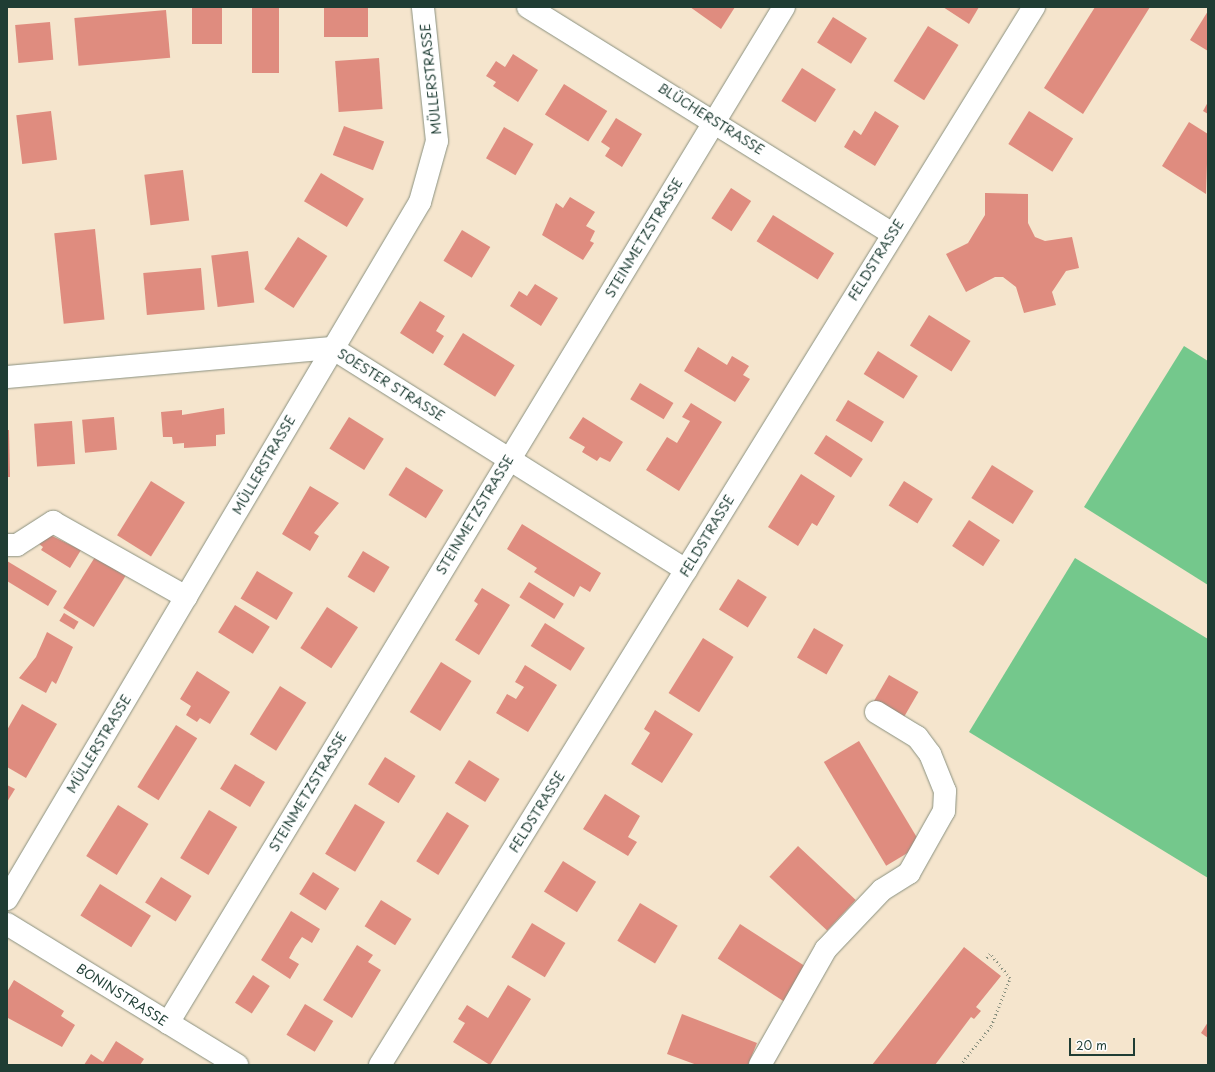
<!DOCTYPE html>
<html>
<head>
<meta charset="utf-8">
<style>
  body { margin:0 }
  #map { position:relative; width:1215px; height:1072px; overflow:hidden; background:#f5e5cd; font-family:"Playpen Sans",sans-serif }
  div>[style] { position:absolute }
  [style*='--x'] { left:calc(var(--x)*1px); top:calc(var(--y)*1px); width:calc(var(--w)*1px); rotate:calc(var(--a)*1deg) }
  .green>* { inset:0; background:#74c88c }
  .building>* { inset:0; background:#df8c7f; transform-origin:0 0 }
  .path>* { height:2.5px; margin-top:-1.25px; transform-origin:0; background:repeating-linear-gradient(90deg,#8a9180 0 1px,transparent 0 4px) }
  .roads { filter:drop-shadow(0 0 1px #8a9180) drop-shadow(0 0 1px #8a9180) }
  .minor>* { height:22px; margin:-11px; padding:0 11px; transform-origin:11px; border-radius:11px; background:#fff }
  span { translate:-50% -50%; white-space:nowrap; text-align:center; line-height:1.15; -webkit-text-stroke:3.5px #fff; paint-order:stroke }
  .street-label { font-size:13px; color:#1f3d34 }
  .frame { position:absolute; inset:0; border:8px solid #1f3d34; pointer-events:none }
  .scale { position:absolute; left:1069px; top:1038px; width:66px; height:18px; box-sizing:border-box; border:2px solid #1f3d34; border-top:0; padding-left:5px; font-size:12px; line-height:14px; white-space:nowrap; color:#1f3d34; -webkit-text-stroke:3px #fff; paint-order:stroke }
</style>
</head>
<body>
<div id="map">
  <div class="green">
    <div style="clip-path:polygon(1184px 346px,1208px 361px,1208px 585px,1084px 507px)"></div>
    <div style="clip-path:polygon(1075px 558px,1208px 639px,1208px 878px,969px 732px)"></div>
  </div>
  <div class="building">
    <div style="left:192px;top:7px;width:30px;height:37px"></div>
    <div style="left:252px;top:7px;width:27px;height:66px"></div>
    <div style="left:324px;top:7px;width:44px;height:30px"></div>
    <div style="clip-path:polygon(690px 7px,735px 7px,721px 29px)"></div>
    <div style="clip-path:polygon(943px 7px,979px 7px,969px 24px)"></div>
    <div style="clip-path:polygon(1095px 7px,1150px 7px,1083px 114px,1044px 88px)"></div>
    <div style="left:166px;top:10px;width:48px;height:92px;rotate:85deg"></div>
    <div style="clip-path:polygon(1208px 11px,1208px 51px,1190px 40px)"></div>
    <div style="left:833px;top:17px;width:40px;height:30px;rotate:32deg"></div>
    <div style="left:50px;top:22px;width:38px;height:35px;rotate:85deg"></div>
    <div style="left:928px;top:26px;width:36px;height:65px;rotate:32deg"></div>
    <div style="clip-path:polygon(513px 54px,538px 70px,518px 102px,493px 86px,496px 82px,486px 76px,496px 61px,505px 67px)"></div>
    <div style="left:379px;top:58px;width:51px;height:44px;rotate:86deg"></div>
    <div style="left:802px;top:68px;width:40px;height:39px;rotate:32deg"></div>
    <div style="left:564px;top:84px;width:51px;height:36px;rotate:32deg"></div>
    <div style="clip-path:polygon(1208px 102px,1208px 114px,1203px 111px)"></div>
    <div style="left:51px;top:111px;width:49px;height:35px;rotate:83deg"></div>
    <div style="clip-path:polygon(875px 111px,899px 126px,875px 166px,844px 147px,854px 130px,861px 135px)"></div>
    <div style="left:1029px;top:111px;width:52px;height:39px;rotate:32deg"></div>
    <div style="clip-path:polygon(616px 118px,642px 134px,622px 167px,605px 156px,610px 148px,601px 142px)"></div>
    <div style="clip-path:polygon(1189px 122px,1208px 134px,1206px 194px,1162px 166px)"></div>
    <div style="left:344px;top:126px;width:43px;height:31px;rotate:21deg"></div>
    <div style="left:504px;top:127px;width:34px;height:36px;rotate:30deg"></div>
    <div style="left:183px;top:170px;width:51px;height:39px;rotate:83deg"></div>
    <div style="left:321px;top:173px;width:50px;height:33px;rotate:31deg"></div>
    <div style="left:731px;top:188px;width:24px;height:36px;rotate:33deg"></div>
    <div style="clip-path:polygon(985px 193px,1028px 194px,1028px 223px,1035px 237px,1045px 241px,1072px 237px,1079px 268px,1066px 271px,1052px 292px,1056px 305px,1024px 313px,1016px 287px,1003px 277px,995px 277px,966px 292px,946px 254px,968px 243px,985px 215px)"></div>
    <div style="clip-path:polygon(570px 197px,595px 212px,586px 226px,595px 231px,590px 241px,594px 243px,583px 260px,542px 235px,556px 203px,563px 208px)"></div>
    <div style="left:773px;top:215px;width:72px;height:31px;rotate:32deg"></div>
    <div style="left:95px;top:229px;width:91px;height:41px;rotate:84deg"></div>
    <div style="left:462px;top:230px;width:33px;height:36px;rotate:31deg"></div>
    <div style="left:298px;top:237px;width:35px;height:62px;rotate:33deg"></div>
    <div style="left:248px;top:251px;width:52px;height:37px;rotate:83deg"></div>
    <div style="left:201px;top:268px;width:42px;height:58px;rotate:85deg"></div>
    <div style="clip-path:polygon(535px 284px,558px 298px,541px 326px,510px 306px,519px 291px,527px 296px)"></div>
    <div style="clip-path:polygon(420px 301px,445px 316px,436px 331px,444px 336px,433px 354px,400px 333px)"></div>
    <div style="left:929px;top:315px;width:49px;height:36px;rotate:32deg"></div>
    <div style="left:463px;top:333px;width:61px;height:37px;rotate:32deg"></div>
    <div style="clip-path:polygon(698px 347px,727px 365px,732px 356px,749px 366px,743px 375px,750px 379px,735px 402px,684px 371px)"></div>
    <div style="left:878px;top:351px;width:47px;height:27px;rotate:32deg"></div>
    <div style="left:640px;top:383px;width:39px;height:19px;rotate:31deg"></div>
    <div style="left:848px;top:400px;width:42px;height:24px;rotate:31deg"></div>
    <div style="clip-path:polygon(691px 403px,722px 422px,679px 491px,646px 470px,667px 437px,677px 443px,690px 421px,682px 417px)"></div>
    <div style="clip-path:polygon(224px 408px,225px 434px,216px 435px,216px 446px,184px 448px,184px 443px,173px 444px,172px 437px,163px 437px,161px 412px,182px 410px,182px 415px)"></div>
    <div style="left:114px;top:417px;width:33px;height:32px;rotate:85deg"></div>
    <div style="left:349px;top:417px;width:41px;height:37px;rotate:32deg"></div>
    <div style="clip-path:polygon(583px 417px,623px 442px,610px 462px,600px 457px,597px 461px,582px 452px,585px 447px,569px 438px)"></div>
    <div style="left:72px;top:421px;width:43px;height:38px;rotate:86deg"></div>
    <div style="clip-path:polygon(7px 430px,9px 430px,10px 477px,7px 477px)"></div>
    <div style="left:826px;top:435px;width:44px;height:22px;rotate:33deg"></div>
    <div style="left:992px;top:465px;width:49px;height:39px;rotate:32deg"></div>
    <div style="left:406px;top:467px;width:44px;height:33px;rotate:32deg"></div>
    <div style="clip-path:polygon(801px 474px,835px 496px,817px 526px,812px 523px,798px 546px,768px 527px)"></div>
    <div style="left:151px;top:481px;width:40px;height:64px;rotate:32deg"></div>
    <div style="left:904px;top:481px;width:34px;height:29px;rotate:32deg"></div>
    <div style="clip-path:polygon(310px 486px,339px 503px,314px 533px,319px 536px,310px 551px,282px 534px)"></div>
    <div style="left:969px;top:520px;width:37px;height:31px;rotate:33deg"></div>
    <div style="clip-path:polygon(522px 524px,601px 573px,590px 592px,580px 586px,574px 597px,534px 572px,537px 568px,507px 549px)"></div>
    <div style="clip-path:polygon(46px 533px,81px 550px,70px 568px,41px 550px,43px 547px,39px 544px)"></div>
    <div style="left:363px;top:551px;width:31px;height:30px;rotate:31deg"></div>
    <div style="left:95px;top:557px;width:36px;height:60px;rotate:32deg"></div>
    <div style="clip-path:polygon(7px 561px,57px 591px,48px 606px,7px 581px)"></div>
    <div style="left:257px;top:571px;width:42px;height:32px;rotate:31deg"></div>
    <div style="left:738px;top:579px;width:34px;height:36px;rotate:32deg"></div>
    <div style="left:529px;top:582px;width:41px;height:18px;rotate:32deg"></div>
    <div style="clip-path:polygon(482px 588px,510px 605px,479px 655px,455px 640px,478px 604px,474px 601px)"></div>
    <div style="left:235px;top:605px;width:41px;height:32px;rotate:32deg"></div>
    <div style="left:327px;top:607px;width:37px;height:49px;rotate:33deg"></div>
    <div style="left:64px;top:613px;width:17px;height:9px;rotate:31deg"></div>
    <div style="left:545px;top:623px;width:47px;height:27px;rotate:32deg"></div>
    <div style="left:814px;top:628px;width:34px;height:34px;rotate:30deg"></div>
    <div style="clip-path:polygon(47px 632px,73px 647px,56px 684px,52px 681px,46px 693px,19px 678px,36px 657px)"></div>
    <div style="left:703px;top:638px;width:36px;height:65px;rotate:32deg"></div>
    <div style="left:441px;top:662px;width:36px;height:59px;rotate:32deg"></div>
    <div style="clip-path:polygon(525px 665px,557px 685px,528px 732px,496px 713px,507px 694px,516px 699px,524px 687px,515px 682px)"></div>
    <div style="clip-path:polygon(197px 671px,230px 692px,210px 724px,200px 718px,197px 722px,186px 715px,191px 706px,180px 699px)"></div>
    <div style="left:889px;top:675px;width:34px;height:35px;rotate:30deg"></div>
    <div style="left:280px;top:686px;width:31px;height:57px;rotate:32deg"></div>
    <div style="clip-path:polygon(22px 704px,57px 724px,26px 778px,7px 767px,7px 730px)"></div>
    <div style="clip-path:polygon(655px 710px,693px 734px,662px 783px,631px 764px,650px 733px,644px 729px)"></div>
    <div style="left:176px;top:725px;width:25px;height:73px;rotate:32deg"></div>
    <div style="left:859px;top:741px;width:121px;height:41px;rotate:59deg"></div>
    <div style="left:385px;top:757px;width:36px;height:32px;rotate:32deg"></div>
    <div style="left:469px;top:760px;width:36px;height:27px;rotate:32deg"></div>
    <div style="left:235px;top:764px;width:35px;height:29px;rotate:31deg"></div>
    <div style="clip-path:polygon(7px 785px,15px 789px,7px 802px)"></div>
    <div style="clip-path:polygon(605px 794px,640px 816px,628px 837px,637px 842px,628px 856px,583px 829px)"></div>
    <div style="left:355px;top:804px;width:35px;height:58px;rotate:31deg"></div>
    <div style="left:118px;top:805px;width:36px;height:60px;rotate:32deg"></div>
    <div style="left:209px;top:810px;width:33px;height:56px;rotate:31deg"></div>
    <div style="left:447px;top:812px;width:26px;height:58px;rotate:32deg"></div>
    <div style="left:798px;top:846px;width:79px;height:42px;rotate:43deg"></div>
    <div style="left:563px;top:861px;width:39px;height:36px;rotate:32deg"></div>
    <div style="left:313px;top:872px;width:31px;height:26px;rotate:32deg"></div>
    <div style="left:161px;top:877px;width:36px;height:30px;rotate:32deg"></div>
    <div style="left:100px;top:884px;width:60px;height:37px;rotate:32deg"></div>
    <div style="left:381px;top:900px;width:36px;height:31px;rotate:32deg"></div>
    <div style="left:640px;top:903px;width:44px;height:44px;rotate:31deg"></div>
    <div style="clip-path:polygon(291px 911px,320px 929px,312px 943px,302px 937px,295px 947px,289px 958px,299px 964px,290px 979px,261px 960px)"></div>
    <div style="left:532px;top:923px;width:39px;height:40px;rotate:31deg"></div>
    <div style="left:740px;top:924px;width:80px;height:41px;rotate:33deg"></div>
    <div style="clip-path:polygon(357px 945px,373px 955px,368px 962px,381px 970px,352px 1018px,323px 1000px)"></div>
    <div style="clip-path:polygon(964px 947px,1001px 976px,976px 1007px,981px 1011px,974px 1019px,971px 1017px,935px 1065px,872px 1065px)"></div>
    <div style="left:253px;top:975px;width:20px;height:33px;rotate:33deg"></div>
    <div style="clip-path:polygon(14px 980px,64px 1011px,61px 1016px,75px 1025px,62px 1047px,8px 1018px,7px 992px)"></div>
    <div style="clip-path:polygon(508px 985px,531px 999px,490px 1065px,453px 1042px,465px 1023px,458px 1019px,467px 1005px,488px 1018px)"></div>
    <div style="left:305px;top:1004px;width:33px;height:36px;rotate:31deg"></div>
    <div style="clip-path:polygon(682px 1014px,757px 1043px,748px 1065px,697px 1065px,667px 1054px)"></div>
    <div style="clip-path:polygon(1208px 1022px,1208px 1038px,1201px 1033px)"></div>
    <div style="clip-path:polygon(116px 1041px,144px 1059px,140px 1065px,84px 1065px,91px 1054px,103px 1062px)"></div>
  </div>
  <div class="path">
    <div style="--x:960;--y:1065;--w:50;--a:-51.5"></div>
    <div style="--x:991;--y:1026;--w:52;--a:-68.4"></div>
    <div style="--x:1010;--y:978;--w:31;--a:-130"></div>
    <div style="--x:990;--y:954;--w:6;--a:129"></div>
  </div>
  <div class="roads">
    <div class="minor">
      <div style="--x:528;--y:7;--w:429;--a:31.9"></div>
      <div style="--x:7;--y:377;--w:326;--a:-5.1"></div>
      <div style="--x:332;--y:348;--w:418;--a:32.1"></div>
      <div style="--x:7;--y:545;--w:10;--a:0"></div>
      <div style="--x:17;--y:545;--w:43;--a:-32.6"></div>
      <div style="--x:53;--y:522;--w:153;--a:29.4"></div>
      <div style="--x:7;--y:899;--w:810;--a:-59.35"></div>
      <div style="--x:420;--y:202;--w:63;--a:-74.4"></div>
      <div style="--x:437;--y:141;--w:135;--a:-96"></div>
      <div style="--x:7;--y:924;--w:270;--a:31.5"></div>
      <div style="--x:168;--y:1023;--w:1188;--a:-58.77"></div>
      <div style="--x:380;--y:1065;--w:1244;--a:-58.28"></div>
      <div style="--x:760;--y:1065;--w:133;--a:-60.4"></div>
      <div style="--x:826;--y:949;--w:81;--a:-46.5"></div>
      <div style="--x:882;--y:890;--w:32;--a:-32"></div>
      <div style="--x:909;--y:873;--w:71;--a:-60.6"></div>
      <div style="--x:944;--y:811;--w:20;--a:-87"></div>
      <div style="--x:945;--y:791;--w:40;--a:-112"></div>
      <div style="--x:930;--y:754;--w:21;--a:-127"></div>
      <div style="--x:917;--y:737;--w:48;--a:-148.6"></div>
    </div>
  </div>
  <div class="street-label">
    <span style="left:431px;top:79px;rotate:-96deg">MÜLLERSTRASSE</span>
    <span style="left:711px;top:119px;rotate:32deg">BLÜCHERSTRASSE</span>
    <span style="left:644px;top:238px;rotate:-59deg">STEINMETZSTRASSE</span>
    <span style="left:876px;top:260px;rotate:-58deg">FELDSTRASSE</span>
    <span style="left:391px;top:385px;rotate:32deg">SOESTER STRASSE</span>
    <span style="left:264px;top:465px;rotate:-60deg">MÜLLERSTRASSE</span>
    <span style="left:475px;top:515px;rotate:-59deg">STEINMETZSTRASSE</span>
    <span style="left:707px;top:536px;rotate:-59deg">FELDSTRASSE</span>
    <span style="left:99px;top:744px;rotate:-59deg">MÜLLERSTRASSE</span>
    <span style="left:308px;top:792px;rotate:-59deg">STEINMETZSTRASSE</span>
    <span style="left:537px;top:812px;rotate:-58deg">FELDSTRASSE</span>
    <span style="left:122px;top:995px;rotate:32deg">BONINSTRASSE</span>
  </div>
  <div class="frame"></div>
  <div class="scale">20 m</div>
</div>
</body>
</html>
